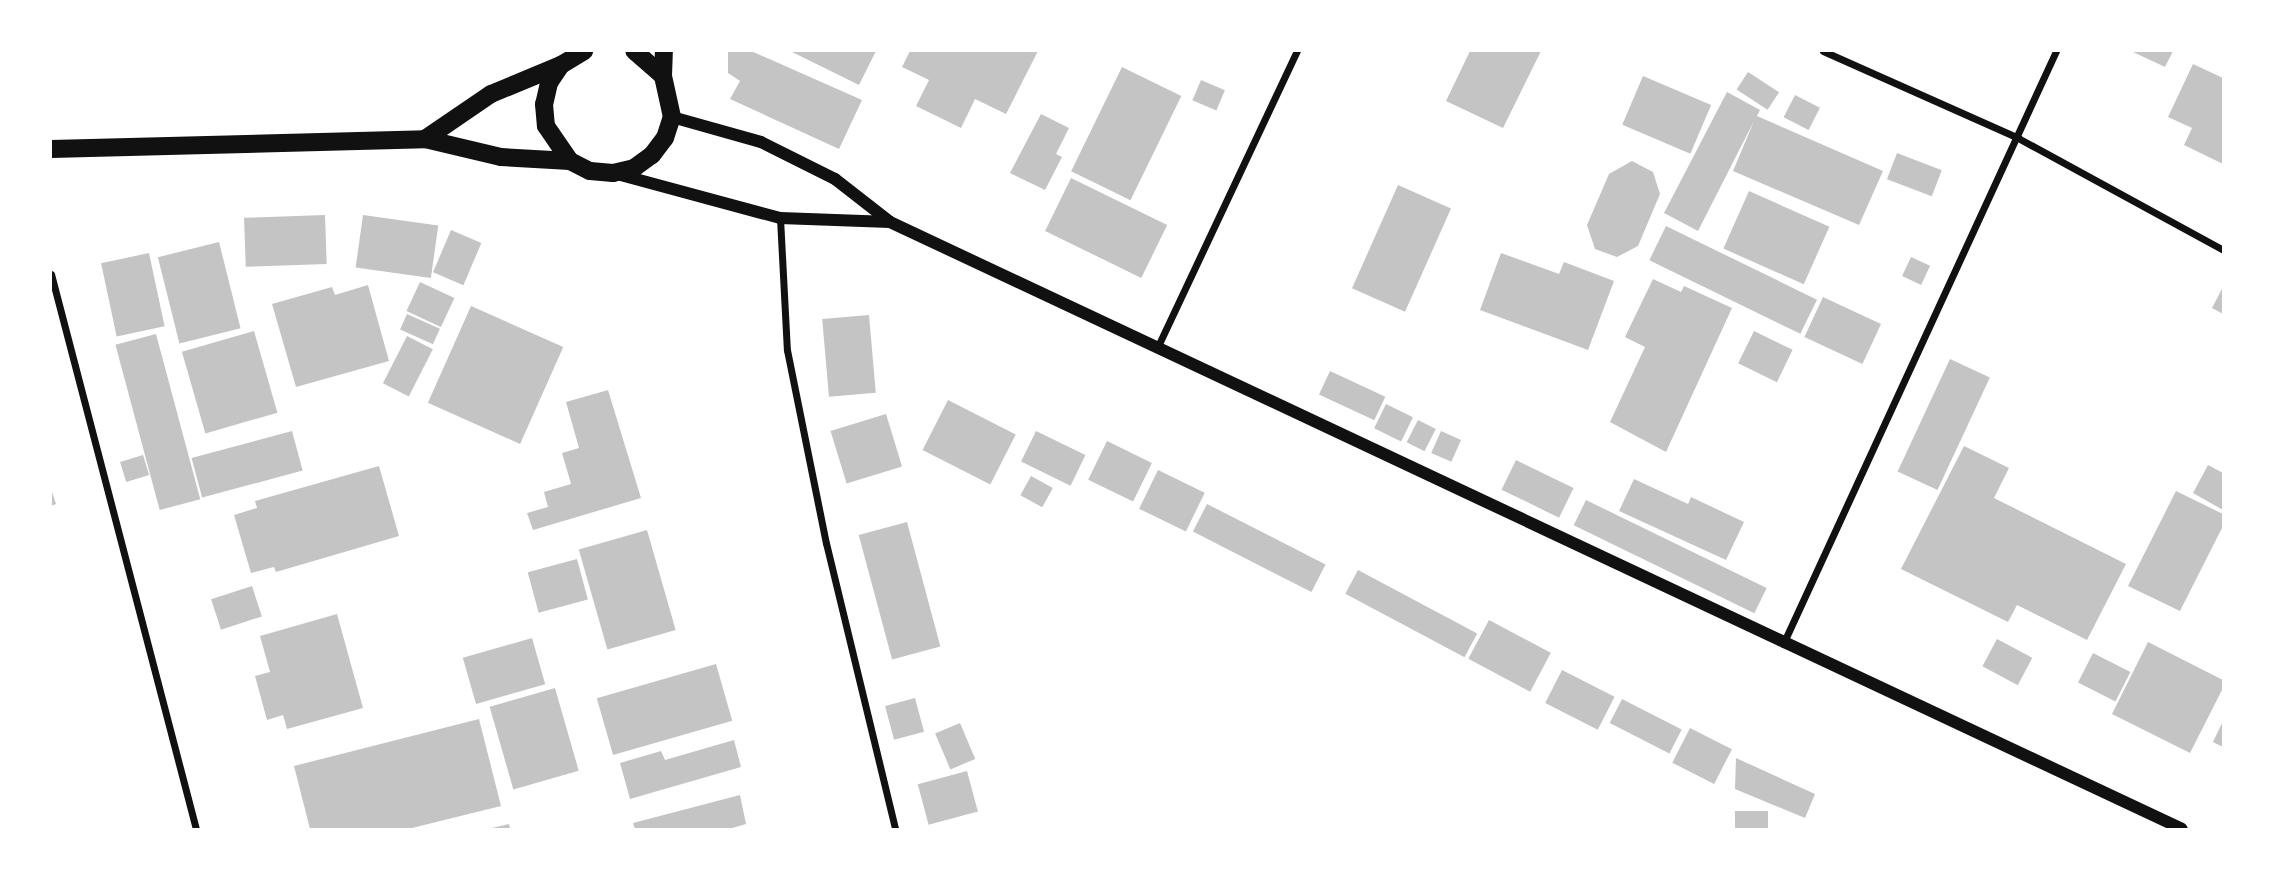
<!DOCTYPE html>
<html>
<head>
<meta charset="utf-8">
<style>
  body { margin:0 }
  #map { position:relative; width:2274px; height:880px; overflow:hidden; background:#fff; font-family:Ubuntu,sans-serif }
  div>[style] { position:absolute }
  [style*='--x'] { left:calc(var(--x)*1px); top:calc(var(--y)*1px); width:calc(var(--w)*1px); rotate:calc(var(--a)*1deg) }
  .building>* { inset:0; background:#c4c4c4; transform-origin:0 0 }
  .minor>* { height:7px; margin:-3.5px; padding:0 3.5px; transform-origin:3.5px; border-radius:3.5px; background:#111 }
  .tertiary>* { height:12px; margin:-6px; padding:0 6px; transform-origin:6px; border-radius:6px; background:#111 }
  .primary>* { height:18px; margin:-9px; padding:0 9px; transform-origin:9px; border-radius:9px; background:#111 }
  span { translate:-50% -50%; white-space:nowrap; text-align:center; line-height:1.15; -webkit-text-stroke:6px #fff; paint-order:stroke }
  .frame { position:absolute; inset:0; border:52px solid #fff; pointer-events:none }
</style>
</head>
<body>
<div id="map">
  <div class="building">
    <div style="clip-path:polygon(728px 51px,751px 51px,862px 100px,839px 149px,730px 99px,740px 81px,728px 73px)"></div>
    <div style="clip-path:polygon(790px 51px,876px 51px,859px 85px)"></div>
    <div style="clip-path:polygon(910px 51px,1038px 51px,1006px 114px,975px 99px,961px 128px,916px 106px,929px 80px,902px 67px)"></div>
    <div style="clip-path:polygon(1470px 51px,1541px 51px,1503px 128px,1446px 101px)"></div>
    <div style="clip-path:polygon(2131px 51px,2173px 51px,2165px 67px)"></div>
    <div style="clip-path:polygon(2193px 64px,2223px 78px,2223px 164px,2184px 145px,2192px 128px,2168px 117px)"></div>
    <div style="left:1122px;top:67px;width:66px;height:116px;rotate:26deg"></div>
    <div style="left:1748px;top:72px;width:37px;height:21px;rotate:33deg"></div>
    <div style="left:1643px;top:76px;width:74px;height:53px;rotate:23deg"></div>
    <div style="left:1201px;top:80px;width:26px;height:22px;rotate:23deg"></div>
    <div style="clip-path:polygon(1727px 92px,1760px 110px,1757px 116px,1883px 171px,1859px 225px,1733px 171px,1754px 121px,1698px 231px,1664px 213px)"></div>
    <div style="left:1795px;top:95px;width:28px;height:25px;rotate:27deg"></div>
    <div style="clip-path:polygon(1041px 114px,1069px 128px,1056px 154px,1062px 157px,1045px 190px,1010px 173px)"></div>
    <div style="left:1897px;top:153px;width:48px;height:28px;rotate:21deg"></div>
    <div style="clip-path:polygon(1632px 161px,1653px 172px,1660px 194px,1638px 246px,1617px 257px,1595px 249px,1587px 225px,1609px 174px)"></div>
    <div style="left:1071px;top:178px;width:107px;height:59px;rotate:26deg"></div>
    <div style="left:1398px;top:185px;width:58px;height:113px;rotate:24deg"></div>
    <div style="left:1749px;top:191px;width:88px;height:63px;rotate:24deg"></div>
    <div style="left:325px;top:215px;width:49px;height:81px;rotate:88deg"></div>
    <div style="left:363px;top:215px;width:76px;height:53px;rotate:8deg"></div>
    <div style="left:1666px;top:226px;width:168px;height:38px;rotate:26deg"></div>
    <div style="left:451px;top:230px;width:33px;height:46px;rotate:23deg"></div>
    <div style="left:219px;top:242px;width:89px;height:63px;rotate:76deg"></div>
    <div style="left:149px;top:253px;width:75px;height:49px;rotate:78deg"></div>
    <div style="clip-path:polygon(1501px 253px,1559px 274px,1564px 262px,1614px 281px,1588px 350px,1480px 310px)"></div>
    <div style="left:1911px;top:257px;width:21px;height:21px;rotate:25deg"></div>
    <div style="clip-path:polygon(1653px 279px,1681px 292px,1684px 286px,1732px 308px,1666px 452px,1610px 422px,1645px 347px,1625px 337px)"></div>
    <div style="left:420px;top:282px;width:38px;height:32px;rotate:25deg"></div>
    <div style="clip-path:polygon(368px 285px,389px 361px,296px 387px,272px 304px,332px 287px,335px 295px)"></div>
    <div style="clip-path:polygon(2223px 287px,2223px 314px,2212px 308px)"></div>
    <div style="left:1823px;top:297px;width:64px;height:44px;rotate:25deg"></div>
    <div style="left:471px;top:306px;width:101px;height:106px;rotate:24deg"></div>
    <div style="left:407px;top:314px;width:36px;height:17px;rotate:24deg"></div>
    <div style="left:869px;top:315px;width:78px;height:47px;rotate:85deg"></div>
    <div style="left:254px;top:331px;width:85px;height:75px;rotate:74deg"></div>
    <div style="left:1754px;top:331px;width:43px;height:36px;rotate:26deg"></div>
    <div style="left:156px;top:334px;width:171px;height:42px;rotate:75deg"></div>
    <div style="left:407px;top:336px;width:29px;height:53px;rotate:27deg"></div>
    <div style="left:1950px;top:359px;width:44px;height:124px;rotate:25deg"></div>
    <div style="left:1330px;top:371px;width:61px;height:26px;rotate:25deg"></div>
    <div style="clip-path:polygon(608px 390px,641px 498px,533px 530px,527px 513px,548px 507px,544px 492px,571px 484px,562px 453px,579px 448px,566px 402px)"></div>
    <div style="left:948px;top:400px;width:76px;height:56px;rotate:27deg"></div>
    <div style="left:1386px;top:404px;width:30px;height:27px;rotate:26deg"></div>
    <div style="left:886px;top:414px;width:55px;height:58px;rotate:73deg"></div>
    <div style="left:1418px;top:420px;width:20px;height:25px;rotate:27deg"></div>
    <div style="left:292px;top:431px;width:41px;height:104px;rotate:75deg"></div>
    <div style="left:1036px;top:431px;width:55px;height:34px;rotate:26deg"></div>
    <div style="left:1441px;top:431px;width:22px;height:24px;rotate:24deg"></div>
    <div style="left:1107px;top:441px;width:50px;height:43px;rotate:26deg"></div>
    <div style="clip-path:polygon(1964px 446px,2009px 468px,1994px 498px,2126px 564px,2087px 640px,2017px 605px,2008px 622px,1901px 569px)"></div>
    <div style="left:143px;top:455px;width:21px;height:24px;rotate:73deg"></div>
    <div style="left:1516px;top:460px;width:64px;height:33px;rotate:26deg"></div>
    <div style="clip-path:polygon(2208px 465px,2223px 473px,2223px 510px,2193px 493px)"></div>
    <div style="clip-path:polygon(379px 466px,399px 536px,276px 572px,274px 567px,251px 573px,234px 515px,257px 508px,255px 501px)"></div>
    <div style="left:1158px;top:470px;width:52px;height:43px;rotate:26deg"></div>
    <div style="left:1031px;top:476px;width:25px;height:22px;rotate:29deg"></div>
    <div style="clip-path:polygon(1634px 479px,1688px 504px,1691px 497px,1744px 522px,1726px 560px,1619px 511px)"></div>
    <div style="clip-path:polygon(51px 489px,56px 504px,51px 506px)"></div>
    <div style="clip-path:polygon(2176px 491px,2223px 514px,2223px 526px,2180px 611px,2128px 586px)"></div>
    <div style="left:1586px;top:500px;width:201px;height:28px;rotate:26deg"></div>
    <div style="left:1207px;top:504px;width:133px;height:31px;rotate:27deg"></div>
    <div style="left:907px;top:522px;width:129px;height:50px;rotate:75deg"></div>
    <div style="left:647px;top:530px;width:104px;height:71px;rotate:74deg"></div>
    <div style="left:577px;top:559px;width:42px;height:51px;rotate:75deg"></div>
    <div style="left:1358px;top:570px;width:135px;height:27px;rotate:28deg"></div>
    <div style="left:252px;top:586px;width:32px;height:43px;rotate:72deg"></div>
    <div style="clip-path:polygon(337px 614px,363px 708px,287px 729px,283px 715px,267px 720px,255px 676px,270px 672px,260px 636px)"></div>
    <div style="left:1489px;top:620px;width:70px;height:44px;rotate:28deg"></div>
    <div style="left:532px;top:638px;width:48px;height:72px;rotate:74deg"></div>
    <div style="left:1997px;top:639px;width:40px;height:31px;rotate:28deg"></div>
    <div style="clip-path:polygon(2148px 642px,2223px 680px,2223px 688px,2190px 753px,2112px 714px)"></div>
    <div style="left:2093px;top:653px;width:42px;height:33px;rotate:27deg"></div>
    <div style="left:716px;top:664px;width:59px;height:124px;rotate:74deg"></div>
    <div style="left:1562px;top:670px;width:59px;height:37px;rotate:27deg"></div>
    <div style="left:555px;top:688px;width:86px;height:68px;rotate:74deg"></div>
    <div style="left:915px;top:698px;width:35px;height:31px;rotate:75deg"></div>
    <div style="left:1622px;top:699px;width:67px;height:27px;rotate:27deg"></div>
    <div style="clip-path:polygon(479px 719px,501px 806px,408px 829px,310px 829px,294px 766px)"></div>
    <div style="clip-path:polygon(2223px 721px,2223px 747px,2213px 742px)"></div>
    <div style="left:960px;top:723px;width:39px;height:27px;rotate:67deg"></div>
    <div style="left:1690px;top:728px;width:47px;height:39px;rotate:27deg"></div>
    <div style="clip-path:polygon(734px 740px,741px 767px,630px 799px,620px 763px,661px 751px,665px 760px)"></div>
    <div style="clip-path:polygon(1736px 758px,1815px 794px,1805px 818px,1735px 789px)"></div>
    <div style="left:967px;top:771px;width:42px;height:51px;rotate:75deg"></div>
    <div style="clip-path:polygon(740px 795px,746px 824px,729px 829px,635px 829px,633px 823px)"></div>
    <div style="left:1735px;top:811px;width:33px;height:18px"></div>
    <div style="clip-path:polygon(509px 824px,510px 829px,492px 829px,492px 828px)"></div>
  </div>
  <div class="minor">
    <div style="--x:1823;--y:51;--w:214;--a:24"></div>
    <div style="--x:2018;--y:138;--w:234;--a:28.6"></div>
    <div style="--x:780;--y:218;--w:132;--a:87"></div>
    <div style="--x:787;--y:350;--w:197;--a:78.6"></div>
    <div style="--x:826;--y:543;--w:294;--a:76.4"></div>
    <div style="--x:51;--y:274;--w:574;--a:75.36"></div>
    <div style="--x:1158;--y:346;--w:326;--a:-64.8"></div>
    <div style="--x:1783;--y:644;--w:653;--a:-65.28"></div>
  </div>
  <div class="tertiary">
    <div style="--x:672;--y:117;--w:92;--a:15.7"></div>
    <div style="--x:761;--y:142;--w:83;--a:26.6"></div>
    <div style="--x:835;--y:179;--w:70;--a:38"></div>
    <div style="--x:890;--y:222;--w:1427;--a:25.16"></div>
    <div style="--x:617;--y:174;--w:169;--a:15.1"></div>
    <div style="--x:780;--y:218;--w:110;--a:2.1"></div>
  </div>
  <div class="primary">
    <div style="--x:561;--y:65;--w:22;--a:124"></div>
    <div style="--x:549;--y:83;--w:22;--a:103"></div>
    <div style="--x:544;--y:104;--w:22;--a:85"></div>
    <div style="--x:546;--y:126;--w:42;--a:55.6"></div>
    <div style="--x:570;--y:161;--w:22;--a:27"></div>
    <div style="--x:590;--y:171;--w:23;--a:5"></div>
    <div style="--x:613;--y:173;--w:22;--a:-13"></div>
    <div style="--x:634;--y:168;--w:22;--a:-36"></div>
    <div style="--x:652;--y:155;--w:21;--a:-53"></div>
    <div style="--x:665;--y:138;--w:22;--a:-72"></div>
    <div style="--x:672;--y:117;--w:42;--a:-102.4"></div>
    <div style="--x:663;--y:76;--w:38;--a:-139"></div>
    <div style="--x:663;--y:76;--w:25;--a:-88"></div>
    <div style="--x:425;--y:139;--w:80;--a:-34.3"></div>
    <div style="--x:491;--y:94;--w:76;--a:-22.5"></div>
    <div style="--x:561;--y:65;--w:27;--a:-31"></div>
    <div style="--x:51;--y:149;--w:374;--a:-1.5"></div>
    <div style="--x:425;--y:139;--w:78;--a:13.3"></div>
    <div style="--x:501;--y:157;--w:69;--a:3.3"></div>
  </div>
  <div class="frame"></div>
</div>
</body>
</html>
